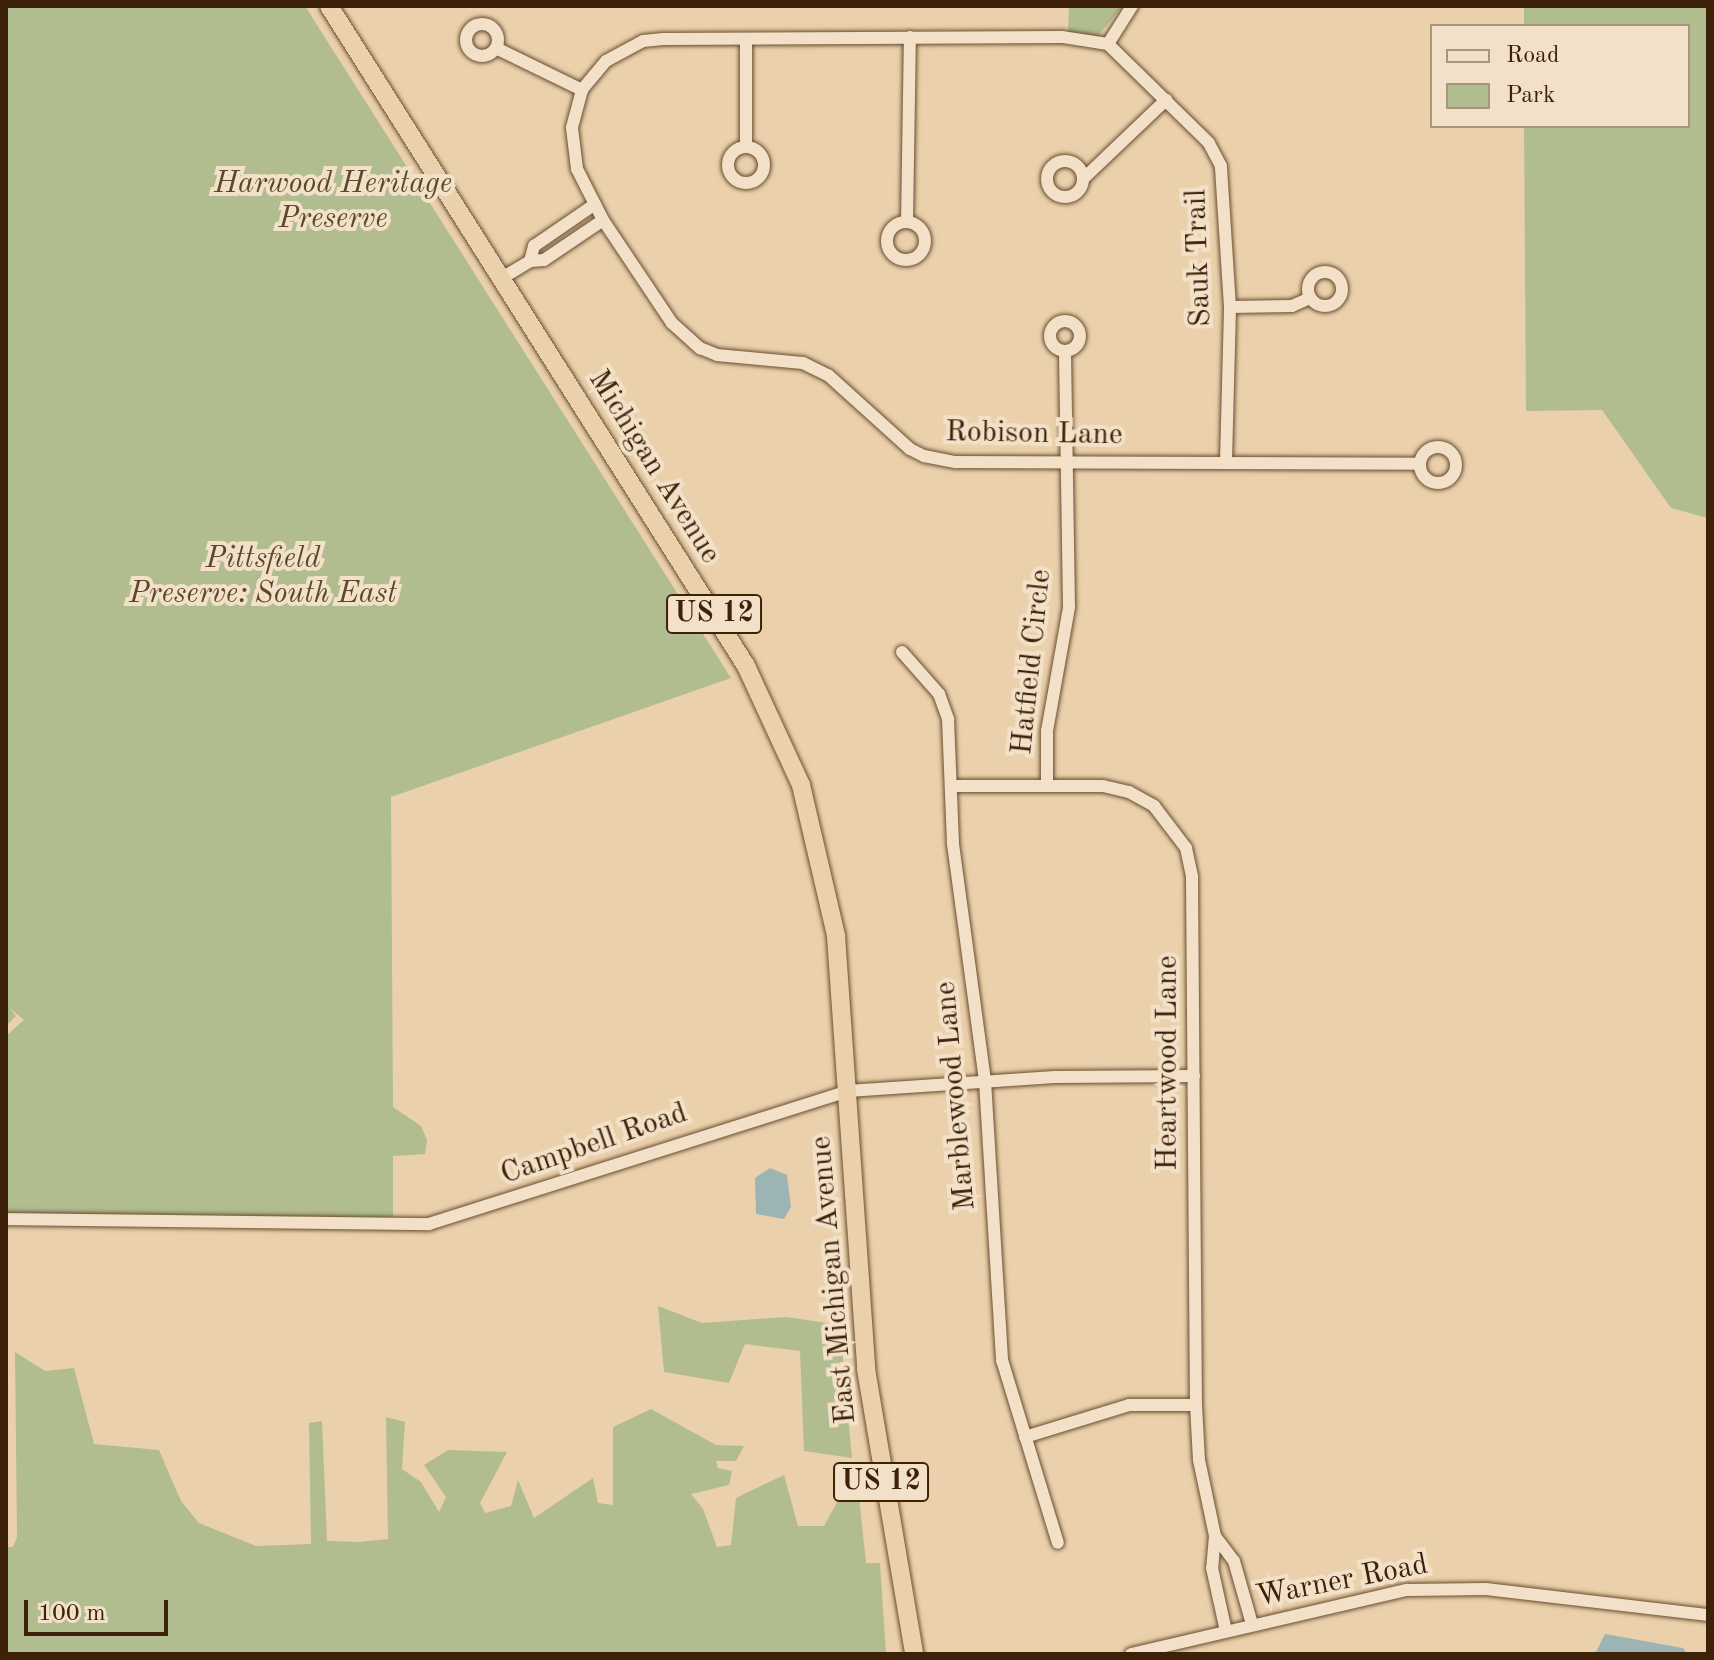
<!DOCTYPE html>
<html>
<head>
<meta charset="utf-8">
<style>
  body { margin:0 }
  #map { position:relative; width:1714px; height:1660px; overflow:hidden; background:#ebd1ab; font-family:"Old Standard TT",serif }
  div>[style] { position:absolute }
  [style*='--x'] { left:calc(var(--x)*1px); top:calc(var(--y)*1px); width:calc(var(--w)*1px); rotate:calc(var(--a)*1deg) }
  .green>* { inset:0; background:#b1bd8e }
  .water>* { inset:0; background:#9db4b5 }
  .roads { filter:drop-shadow(0 0 2px #694d32) drop-shadow(0 0 2px #694d32) }
  .minor>* { height:12px; margin:-6px; padding:0 6px; transform-origin:6px; border-radius:6px; background:#f2e1c8 }
  .minor>.ring { margin:-6px; padding:0; box-sizing:content-box; background:none; border:12px solid #f2e1c8; border-radius:50% }
  .highway>* { height:18px; margin:-9px; padding:0 9px; transform-origin:9px; border-radius:9px; background:#ebd1ab }
  span { translate:-50% -50%; white-space:nowrap; text-align:center; line-height:1.15; -webkit-text-stroke:8px #f2e1c8; paint-order:stroke }
  .shield-label span { padding:2px 6px; background:#f2e1c8; border:2px solid; border-radius:6px; -webkit-text-stroke-width:0 }
  .shield-label { font-size:28px; color:#3e2109; font-weight:700 }
  .park-label { font-size:30px; color:#5b482a; font-style:italic }
  .street-label { font-size:30px; color:#3e2109 }
  .frame { position:absolute; inset:0; border:8px solid #3e2109; pointer-events:none }
  .legend { position:absolute; left:1430px; top:24px; width:260px; height:104px; box-sizing:border-box; background:#f2e1c8; border:2px solid #aa947c; margin:0; padding:10px 14px; list-style:none; font-size:24px; color:#3e2109 }
  .legend li { display:flex; align-items:center; gap:16px; height:40px }
  .legend b { width:40px; border:2px solid #aa947c }
  .scale { position:absolute; left:24px; top:1600px; width:144px; height:36px; box-sizing:border-box; border:4px solid #3e2109; border-top:0; padding-left:10px; font-size:24px; line-height:28px; white-space:nowrap; color:#3e2109; -webkit-text-stroke:6px #f2e1c8; paint-order:stroke }
</style>
</head>
<body>
<div id="map">
  <div class="green">
    <div style="clip-path:polygon(6px 6px,305px 6px,731px 678px,391px 797px,393px 1107px,421px 1126px,427px 1140px,425px 1154px,393px 1156px,393px 1221px,6px 1215px,6px 1036px,24px 1020px,10px 1008px,16px 1016px,6px 1026px)"></div>
    <div style="clip-path:polygon(1069px 6px,1123px 6px,1097px 37px,1068px 33px)"></div>
    <div style="clip-path:polygon(1524px 6px,1708px 6px,1708px 518px,1671px 508px,1602px 410px,1526px 411px,1524px 126px,1688px 126px,1688px 26px,1524px 26px)"></div>
    <div style="clip-path:polygon(658px 1306px,702px 1323px,787px 1317px,840px 1325px,852px 1458px,804px 1451px,800px 1351px,745px 1344px,729px 1383px,664px 1372px)"></div>
    <div style="clip-path:polygon(15px 1352px,45px 1371px,74px 1368px,94px 1444px,159px 1450px,181px 1501px,199px 1523px,256px 1546px,311px 1544px,309px 1423px,322px 1421px,327px 1541px,359px 1542px,388px 1539px,386px 1417px,405px 1422px,402px 1469px,421px 1482px,439px 1512px,446px 1497px,424px 1465px,448px 1450px,507px 1452px,480px 1503px,485px 1513px,511px 1506px,518px 1480px,534px 1518px,593px 1478px,598px 1503px,613px 1505px,613px 1427px,651px 1409px,716px 1445px,744px 1446px,736px 1461px,716px 1461px,718px 1468px,732px 1471px,729px 1485px,691px 1494px,703px 1509px,717px 1547px,731px 1545px,736px 1498px,784px 1475px,798px 1526px,824px 1526px,841px 1495px,859px 1496px,866px 1563px,880px 1563px,886px 1654px,6px 1654px,6px 1547px,13px 1547px,17px 1537px)"></div>
  </div>
  <div class="water">
    <div style="clip-path:polygon(770px 1168px,787px 1175px,791px 1207px,784px 1219px,756px 1214px,755px 1178px)"></div>
    <div style="clip-path:polygon(1605px 1634px,1683px 1648px,1687px 1654px,1595px 1654px)"></div>
  </div>
  <div class="roads">
    <div class="minor">
      <div class="ring" style="left:466px;top:24px;width:20px;height:20px"></div>
      <div style="--x:746;--y:40;--w:107;--a:90"></div>
      <div style="--x:1108;--y:44;--w:45;--a:-57.7"></div>
      <div style="--x:496;--y:48;--w:96;--a:26"></div>
      <div class="ring" style="left:728px;top:147px;width:24px;height:24px"></div>
      <div class="ring" style="left:1047px;top:161px;width:24px;height:24px"></div>
      <div style="--x:1083;--y:179;--w:115;--a:-43.6"></div>
      <div style="--x:907;--y:222;--w:185;--a:-89.1"></div>
      <div class="ring" style="left:887px;top:222px;width:26px;height:26px"></div>
      <div style="--x:530;--y:261;--w:16;--a:-75"></div>
      <div style="--x:534;--y:246;--w:74;--a:-34.5"></div>
      <div class="ring" style="left:1308px;top:272px;width:22px;height:22px"></div>
      <div style="--x:502;--y:278;--w:33;--a:-31"></div>
      <div style="--x:530;--y:261;--w:14;--a:-4"></div>
      <div style="--x:544;--y:260;--w:71;--a:-34.1"></div>
      <div style="--x:1230;--y:307;--w:62;--a:-0.9"></div>
      <div style="--x:1292;--y:306;--w:20;--a:-24"></div>
      <div class="ring" style="left:1050px;top:321px;width:18px;height:18px"></div>
      <div class="ring" style="left:1420px;top:447px;width:24px;height:24px"></div>
      <div style="--x:1226;--y:461;--w:154;--a:-88.5"></div>
      <div style="--x:1230;--y:307;--w:141;--a:-93.7"></div>
      <div style="--x:1221;--y:166;--w:26;--a:-118"></div>
      <div style="--x:1209;--y:143;--w:141;--a:-135.6"></div>
      <div style="--x:1108;--y:44;--w:47;--a:-171.3"></div>
      <div style="--x:1062;--y:37;--w:399;--a:179.7"></div>
      <div style="--x:663;--y:39;--w:20;--a:174"></div>
      <div style="--x:643;--y:41;--w:42;--a:151.6"></div>
      <div style="--x:606;--y:61;--w:38;--a:130"></div>
      <div style="--x:582;--y:90;--w:39;--a:105"></div>
      <div style="--x:572;--y:128;--w:41;--a:83"></div>
      <div style="--x:577;--y:169;--w:57;--a:63"></div>
      <div style="--x:603;--y:220;--w:124;--a:56.2"></div>
      <div style="--x:672;--y:323;--w:38;--a:42"></div>
      <div style="--x:700;--y:348;--w:18;--a:22"></div>
      <div style="--x:717;--y:355;--w:86;--a:5.3"></div>
      <div style="--x:803;--y:363;--w:28;--a:26"></div>
      <div style="--x:828;--y:375;--w:110;--a:42.1"></div>
      <div style="--x:910;--y:449;--w:16;--a:27"></div>
      <div style="--x:924;--y:456;--w:33;--a:11"></div>
      <div style="--x:956;--y:462;--w:464;--a:0.2"></div>
      <div style="--x:902;--y:652;--w:56;--a:48.6"></div>
      <div style="--x:939;--y:694;--w:27;--a:70"></div>
      <div style="--x:948;--y:719;--w:125;--a:87.7"></div>
      <div style="--x:953;--y:844;--w:239;--a:82.3"></div>
      <div style="--x:985;--y:1081;--w:280;--a:86.5"></div>
      <div style="--x:1002;--y:1360;--w:191;--a:73"></div>
      <div style="--x:952;--y:786;--w:151;--a:0"></div>
      <div style="--x:1103;--y:786;--w:27;--a:13"></div>
      <div style="--x:1129;--y:792;--w:29;--a:29"></div>
      <div style="--x:1154;--y:806;--w:53;--a:52.7"></div>
      <div style="--x:1186;--y:848;--w:30;--a:78"></div>
      <div style="--x:1192;--y:877;--w:528;--a:89.57"></div>
      <div style="--x:1196;--y:1405;--w:55;--a:86.9"></div>
      <div style="--x:1199;--y:1460;--w:78;--a:78.1"></div>
      <div style="--x:1215;--y:1536;--w:32;--a:95"></div>
      <div style="--x:1212;--y:1568;--w:65;--a:77.5"></div>
      <div style="--x:1047;--y:786;--w:55;--a:-90"></div>
      <div style="--x:1047;--y:731;--w:126;--a:-79.9"></div>
      <div style="--x:1069;--y:607;--w:255;--a:-90.9"></div>
      <div style="--x:6;--y:1219;--w:423;--a:0.7"></div>
      <div style="--x:429;--y:1224;--w:440;--a:-17.6"></div>
      <div style="--x:848;--y:1091;--w:207;--a:-3.9"></div>
      <div style="--x:1055;--y:1077;--w:139;--a:-0.4"></div>
      <div style="--x:1025;--y:1437;--w:109;--a:-17.1"></div>
      <div style="--x:1129;--y:1405;--w:67;--a:0"></div>
      <div style="--x:1215;--y:1536;--w:31;--a:53"></div>
      <div style="--x:1234;--y:1561;--w:66;--a:74.1"></div>
      <div style="--x:1131;--y:1654;--w:283;--a:-13.1"></div>
      <div style="--x:1407;--y:1590;--w:79;--a:-0.7"></div>
      <div style="--x:1486;--y:1589;--w:224;--a:6.7"></div>
    </div>
    <div class="highway">
      <div style="--x:329;--y:6;--w:781;--a:57.71"></div>
      <div style="--x:746;--y:666;--w:131;--a:65.2"></div>
      <div style="--x:801;--y:785;--w:155;--a:76.9"></div>
      <div style="--x:836;--y:936;--w:434;--a:86"></div>
      <div style="--x:866;--y:1369;--w:289;--a:80.4"></div>
    </div>
  </div>
  <div class="shield-label">
    <span style="left:714px;top:614px">US 12</span>
    <span style="left:881px;top:1482px">US 12</span>
  </div>
  <div class="park-label">
    <span style="left:333px;top:201px">Harwood Heritage<br>Preserve</span>
    <span style="left:263px;top:576px">Pittsfield<br>Preserve: South East</span>
  </div>
  <div class="street-label">
    <span style="left:1199px;top:258px;rotate:-92deg">Sauk Trail</span>
    <span style="left:1034px;top:434px;rotate:1deg">Robison Lane</span>
    <span style="left:654px;top:467px;rotate:58deg">Michigan Avenue</span>
    <span style="left:1032px;top:662px;rotate:-84deg">Hatfield Circle</span>
    <span style="left:1168px;top:1063px;rotate:-90deg">Heartwood Lane</span>
    <span style="left:956px;top:1096px;rotate:-95deg">Marblewood Lane</span>
    <span style="left:594px;top:1144px;rotate:-19deg">Campbell Road</span>
    <span style="left:834px;top:1280px;rotate:-95deg">East Michigan Avenue</span>
    <span style="left:1342px;top:1581px;rotate:-11deg">Warner Road</span>
  </div>
  <div class="frame"></div>
  <ul class="legend">
  <li><b style="height:10px;background:#f2e1c8"></b>Road</li>
  <li><b style="height:22px;background:#b1bd8e"></b>Park</li>
  </ul>
  <div class="scale">100 m</div>
</div>
</body>
</html>
